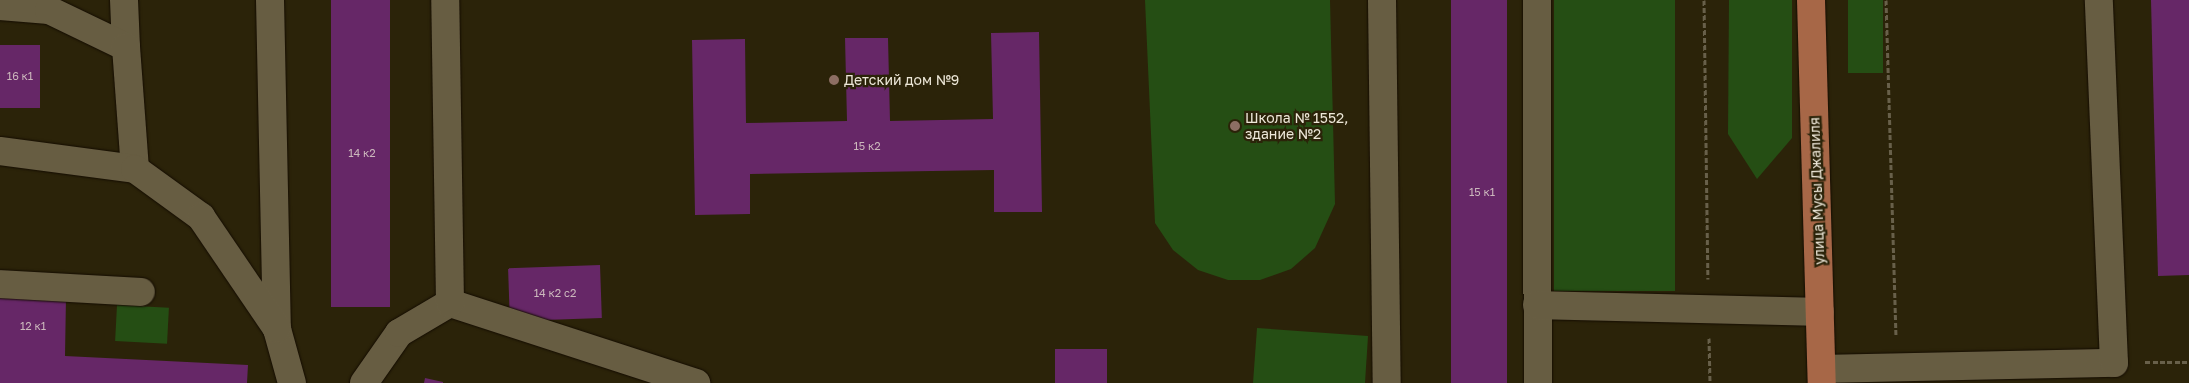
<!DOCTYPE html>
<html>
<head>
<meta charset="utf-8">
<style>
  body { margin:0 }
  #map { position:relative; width:2189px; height:383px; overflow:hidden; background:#2b2309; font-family:"Golos Text",sans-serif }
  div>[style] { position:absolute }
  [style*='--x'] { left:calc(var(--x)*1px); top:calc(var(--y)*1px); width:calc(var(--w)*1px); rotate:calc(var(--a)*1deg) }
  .green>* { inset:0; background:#254e14; transform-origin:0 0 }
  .building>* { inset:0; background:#662767; transform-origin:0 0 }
  .path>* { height:3px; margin-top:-1.5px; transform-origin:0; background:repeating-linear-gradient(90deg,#68604a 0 5px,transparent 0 7.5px) }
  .roads { filter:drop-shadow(0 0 1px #140c00) drop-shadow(0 0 1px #140c00) }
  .minor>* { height:28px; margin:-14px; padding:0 14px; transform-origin:14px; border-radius:14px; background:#675d42 }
  .major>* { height:28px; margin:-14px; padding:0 14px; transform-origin:14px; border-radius:14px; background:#a76747 }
  .dots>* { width:14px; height:14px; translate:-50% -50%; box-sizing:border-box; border:2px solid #2b2309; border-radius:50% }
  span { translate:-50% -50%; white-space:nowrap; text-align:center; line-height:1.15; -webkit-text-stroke:4.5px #2b2309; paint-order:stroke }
  .number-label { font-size:11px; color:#cbb7bc }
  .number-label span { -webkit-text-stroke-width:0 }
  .poi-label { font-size:14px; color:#ede7d8 }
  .left { translate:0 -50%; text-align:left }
  .street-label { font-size:14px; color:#ede7d8 }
</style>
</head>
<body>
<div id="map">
  <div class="green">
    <div style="clip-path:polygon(1145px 0,1330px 0,1335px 204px,1315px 248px,1291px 269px,1260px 280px,1228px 280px,1198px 270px,1173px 250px,1155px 223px)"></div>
    <div style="left:1554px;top:0;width:121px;height:291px"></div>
    <div style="clip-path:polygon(1729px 0,1792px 0,1792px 138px,1757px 179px,1728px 134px)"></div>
    <div style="left:1848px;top:0;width:35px;height:73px"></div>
    <div style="left:117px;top:305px;width:52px;height:36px;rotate:3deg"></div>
    <div style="clip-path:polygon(1257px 328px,1368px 336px,1365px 383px,1253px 383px)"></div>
  </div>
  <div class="building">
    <div style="left:331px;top:0;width:59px;height:307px"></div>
    <div style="left:1451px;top:0;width:56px;height:383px"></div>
    <div style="clip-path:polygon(2151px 0,2189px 0,2189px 275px,2158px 276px)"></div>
    <div style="clip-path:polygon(1039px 32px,1042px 212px,994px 212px,994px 170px,750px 174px,750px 214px,695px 215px,692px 40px,745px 39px,746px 123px,847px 121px,845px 38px,888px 38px,890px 121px,993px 119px,991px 33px)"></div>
    <div style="left:0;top:45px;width:40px;height:63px"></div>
    <div style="left:600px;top:265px;width:53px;height:92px;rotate:88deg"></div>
    <div style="clip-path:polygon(0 296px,66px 297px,65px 356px,248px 365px,247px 383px,0 383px)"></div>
    <div style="left:1107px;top:349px;width:34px;height:52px;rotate:90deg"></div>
    <div style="clip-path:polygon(425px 378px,443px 382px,443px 383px,424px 383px)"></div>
  </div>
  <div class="path">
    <div style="--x:1704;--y:0;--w:279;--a:89.2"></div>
    <div style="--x:1886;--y:0;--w:337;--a:88.3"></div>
    <div style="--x:1709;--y:338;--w:45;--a:88.7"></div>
    <div style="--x:2145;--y:362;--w:44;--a:0"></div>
  </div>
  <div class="roads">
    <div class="minor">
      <div style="--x:124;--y:0;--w:47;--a:87.6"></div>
      <div style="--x:270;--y:0;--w:329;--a:88.8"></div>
      <div style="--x:277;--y:329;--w:56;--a:74.5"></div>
      <div style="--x:1382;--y:0;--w:383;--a:89.3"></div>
      <div style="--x:1537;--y:0;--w:383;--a:89.9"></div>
      <div style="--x:0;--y:6;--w:49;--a:4.7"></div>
      <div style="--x:49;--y:10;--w:85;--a:25.7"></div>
      <div style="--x:126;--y:47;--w:122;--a:85.8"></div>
      <div style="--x:0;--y:151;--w:136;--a:7.6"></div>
      <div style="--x:135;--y:169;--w:82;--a:36"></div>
      <div style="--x:201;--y:217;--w:135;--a:55.8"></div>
      <div style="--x:0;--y:284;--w:141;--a:3.2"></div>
      <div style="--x:450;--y:303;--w:259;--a:18"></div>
      <div style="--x:1537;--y:305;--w:283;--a:1.4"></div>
      <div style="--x:1822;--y:369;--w:292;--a:-1.2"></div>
      <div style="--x:2114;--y:363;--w:363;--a:-92.4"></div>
      <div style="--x:364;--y:383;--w:61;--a:-55"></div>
      <div style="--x:399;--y:333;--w:59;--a:-30.5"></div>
      <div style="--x:450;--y:303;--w:303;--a:-90.9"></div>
    </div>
    <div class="major">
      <div style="--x:1811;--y:0;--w:383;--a:88.4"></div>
    </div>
  </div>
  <div class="dots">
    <div style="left:834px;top:80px;background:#8d6e63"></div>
    <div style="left:1235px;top:126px;background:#8d6e63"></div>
  </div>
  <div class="number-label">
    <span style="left:20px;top:76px">16 к1</span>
    <span style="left:867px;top:146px">15 к2</span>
    <span style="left:362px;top:153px">14 к2</span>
    <span style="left:1482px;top:192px">15 к1</span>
    <span style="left:555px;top:293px">14 к2 с2</span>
    <span style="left:33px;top:326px">12 к1</span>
  </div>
  <div class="poi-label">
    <span class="left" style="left:844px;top:80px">Детский дом №9</span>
    <span class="left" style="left:1245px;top:126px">Школа № 1552,<br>здание №2</span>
  </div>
  <div class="street-label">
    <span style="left:1817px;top:191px;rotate:-92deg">улица Мусы Джалиля</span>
  </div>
</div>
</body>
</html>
